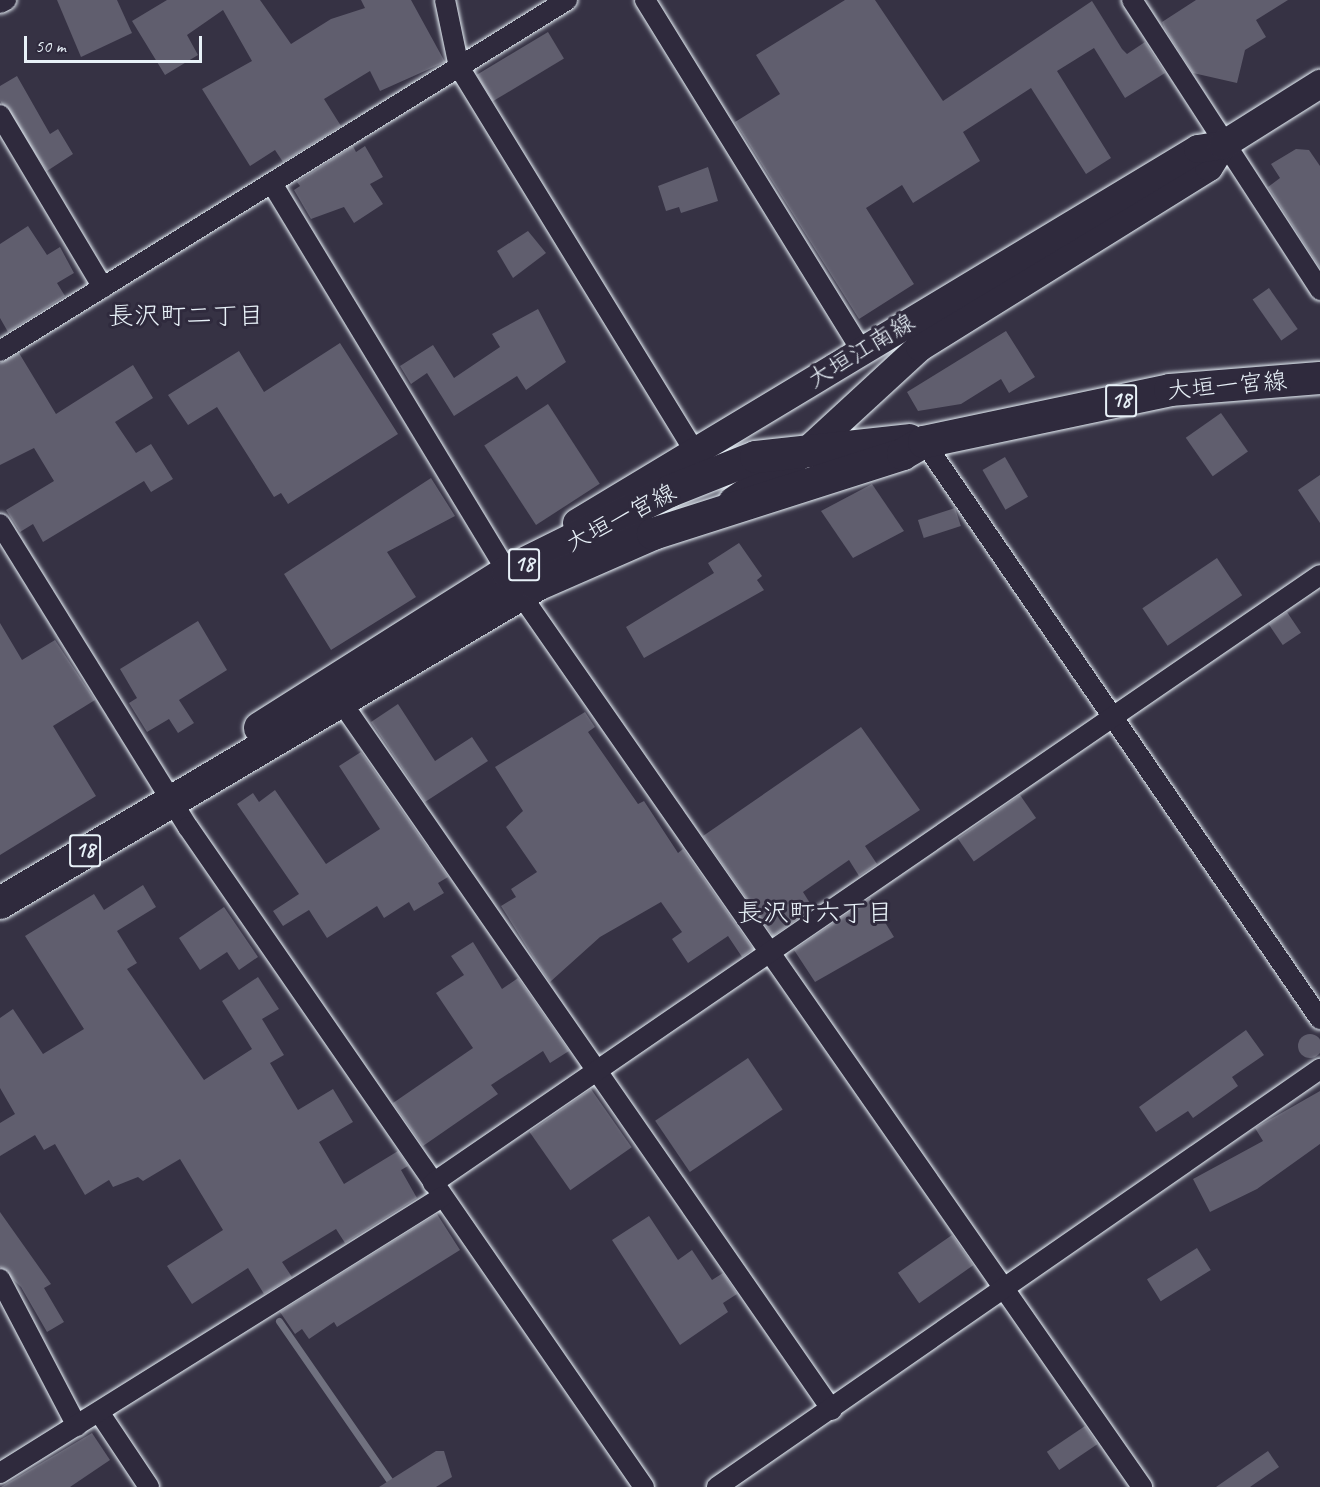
<!DOCTYPE html>
<html>
<head>
<meta charset="utf-8">
<style>
  body { margin:0 }
  #map { position:relative; width:1320px; height:1487px; overflow:hidden; background:#363244; font-family:Caveat,"Klee One",sans-serif }
  div>[style] { position:absolute }
  [style*='--x'] { left:calc(var(--x)*1px); top:calc(var(--y)*1px); width:calc(var(--w)*1px); rotate:calc(var(--a)*1deg) }
  .stream>* { height:7px; margin:-3.5px; padding:0 3.5px; transform-origin:3.5px; border-radius:3.5px; background:#70717f }
  .building>* { inset:0; background:#605e6e; transform-origin:0 0 }
  .round { border-radius:50% }
  .roads { filter:drop-shadow(0 0 2px #e8f1f8) drop-shadow(0 0 2px #e8f1f8) }
  .minor>* { height:20px; margin:-10px; padding:0 10px; transform-origin:10px; border-radius:10px; background:#2f2a3d }
  .secondary>* { height:28px; margin:-14px; padding:0 14px; transform-origin:14px; border-radius:14px; background:#2f2a3d }
  .primary>* { height:32px; margin:-16px; padding:0 16px; transform-origin:16px; border-radius:16px; background:#2f2a3d }
  span { translate:-50% -50%; white-space:nowrap; text-align:center; line-height:1.15; -webkit-text-stroke:6px #2f2a3d; paint-order:stroke }
  .shield-label span { padding:2px 4px; background:#2f2a3d; border:2px solid; border-radius:4px; -webkit-text-stroke-width:0 }
  .shield-label { font-size:22px; color:#e8f1f8; font-weight:700 }
  .street-label { font-size:24px; color:#e8f1f8 }
  .neighbourhood-label { font-size:26px; color:#e8f1f8 }
  .scale { position:absolute; left:24px; top:36px; width:178px; height:27px; box-sizing:border-box; border:3px solid #e8f1f8; border-top:0; padding-left:8px; font-size:18px; line-height:21px; white-space:nowrap; color:#e8f1f8; -webkit-text-stroke:4px #2f2a3d; paint-order:stroke }
</style>
</head>
<body>
<div id="map">
  <div class="stream">
    <div style="--x:279;--y:1321;--w:202;--a:55.3"></div>
  </div>
  <div class="building">
    <div style="clip-path:polygon(57px 0,117px 0,132px 33px,81px 57px)"></div>
    <div style="clip-path:polygon(167px 0,260px 0,291px 44px,331px 19px,365px 8px,361px 0,411px 0,445px 62px,380px 91px,370px 71px,324px 99px,341px 126px,283px 162px,275px 150px,250px 166px,202px 89px,252px 61px,223px 10px,187px 35px,198px 55px,165px 75px,132px 21px)"></div>
    <div style="clip-path:polygon(845px 0,875px 0,943px 101px,1092px 1px,1122px 49px,1127px 54px,1145px 42px,1165px 73px,1125px 98px,1094px 48px,1057px 71px,1111px 158px,1086px 174px,1031px 88px,963px 132px,980px 161px,913px 203px,902px 185px,866px 208px,914px 284px,859px 319px,735px 122px,780px 94px,756px 55px)"></div>
    <div style="clip-path:polygon(1196px 0,1288px 0,1256px 20px,1266px 37px,1245px 50px,1237px 83px,1193px 73px,1165px 29px,1162px 22px)"></div>
    <div style="left:548px;top:32px;width:31px;height:83px;rotate:59deg"></div>
    <div style="clip-path:polygon(17px 76px,50px 134px,58px 129px,73px 154px,47px 171px,0 101px,0 86px)"></div>
    <div style="clip-path:polygon(353px 146px,356px 152px,365px 146px,383px 177px,370px 184px,383px 204px,354px 223px,344px 207px,311px 219px,294px 190px,300px 186px,297px 182px)"></div>
    <div style="clip-path:polygon(1296px 149px,1309px 150px,1320px 166px,1320px 268px,1268px 187px,1280px 178px,1271px 164px)"></div>
    <div style="clip-path:polygon(708px 167px,718px 201px,681px 213px,679px 207px,666px 211px,658px 186px)"></div>
    <div style="clip-path:polygon(28px 226px,47px 255px,60px 247px,74px 273px,57px 283px,65px 296px,8px 332px,0 318px,0 244px)"></div>
    <div style="clip-path:polygon(528px 231px,546px 253px,513px 278px,497px 251px)"></div>
    <div style="left:1269px;top:288px;width:50px;height:20px;rotate:55deg"></div>
    <div style="clip-path:polygon(538px 309px,566px 362px,526px 390px,517px 376px,454px 416px,427px 373px,411px 384px,400px 366px,433px 345px,454px 378px,500px 347px,492px 334px)"></div>
    <div style="clip-path:polygon(1006px 331px,1035px 377px,1009px 393px,1001px 379px,961px 404px,918px 411px,907px 392px)"></div>
    <div style="clip-path:polygon(340px 343px,398px 434px,288px 504px,281px 493px,274px 497px,217px 407px,188px 425px,168px 395px,239px 351px,264px 392px)"></div>
    <div style="clip-path:polygon(19px 353px,56px 414px,133px 365px,153px 398px,115px 422px,136px 453px,151px 444px,173px 479px,151px 492px,144px 481px,43px 542px,33px 524px,20px 532px,6px 510px,54px 481px,34px 448px,0 465px,0 363px)"></div>
    <div style="left:548px;top:404px;width:95px;height:76px;rotate:57deg"></div>
    <div style="left:1221px;top:413px;width:47px;height:43px;rotate:55deg"></div>
    <div style="left:1005px;top:457px;width:46px;height:26px;rotate:60deg"></div>
    <div style="clip-path:polygon(1320px 475px,1320px 523px,1298px 490px)"></div>
    <div style="clip-path:polygon(431px 478px,455px 516px,387px 552px,416px 597px,331px 650px,284px 574px)"></div>
    <div style="clip-path:polygon(872px 484px,904px 531px,853px 558px,821px 511px)"></div>
    <div style="left:955px;top:508px;width:19px;height:39px;rotate:72deg"></div>
    <div style="clip-path:polygon(739px 543px,762px 576px,757px 580px,764px 590px,644px 658px,626px 627px,714px 573px,708px 563px)"></div>
    <div style="left:1217px;top:558px;width:45px;height:90px;rotate:56deg"></div>
    <div style="left:1287px;top:612px;width:25px;height:22px;rotate:56deg"></div>
    <div style="clip-path:polygon(198px 621px,227px 670px,179px 700px,194px 723px,178px 733px,169px 719px,147px 732px,129px 703px,137px 698px,120px 669px)"></div>
    <div style="clip-path:polygon(0 623px,22px 660px,55px 640px,95px 700px,53px 726px,96px 796px,0 855px)"></div>
    <div style="clip-path:polygon(398px 704px,435px 761px,472px 737px,488px 761px,425px 802px,371px 722px)"></div>
    <div style="clip-path:polygon(585px 712px,595px 727px,588px 732px,638px 804px,644px 801px,678px 853px,683px 849px,753px 949px,742px 957px,728px 936px,688px 963px,672px 939px,682px 932px,661px 902px,600px 937px,550px 982px,538px 965px,501px 906px,516px 897px,511px 889px,537px 872px,506px 827px,523px 811px,495px 767px)"></div>
    <div style="clip-path:polygon(861px 727px,920px 810px,865px 846px,877px 864px,859px 876px,849px 860px,803px 892px,813px 908px,773px 936px,703px 836px)"></div>
    <div style="clip-path:polygon(361px 752px,448px 877px,438px 883px,444px 893px,414px 911px,409px 902px,384px 918px,377px 906px,327px 938px,309px 910px,283px 926px,273px 911px,299px 894px,237px 804px,253px 793px,259px 802px,275px 790px,326px 864px,380px 829px,339px 766px)"></div>
    <div style="left:1020px;top:795px;width:28px;height:76px;rotate:55deg"></div>
    <div style="clip-path:polygon(143px 885px,156px 907px,117px 931px,137px 963px,127px 969px,204px 1080px,252px 1049px,222px 1001px,258px 977px,279px 1009px,262px 1019px,284px 1055px,270px 1063px,298px 1110px,333px 1089px,353px 1122px,319px 1142px,344px 1184px,398px 1151px,408px 1166px,401px 1170px,417px 1198px,345px 1243px,336px 1229px,282px 1262px,292px 1277px,264px 1294px,248px 1268px,192px 1304px,167px 1266px,223px 1230px,180px 1159px,143px 1181px,138px 1177px,113px 1187px,109px 1180px,85px 1195px,55px 1144px,44px 1150px,35px 1135px,0 1156px,0 1123px,15px 1114px,0 1088px,0 1018px,13px 1009px,43px 1054px,84px 1029px,25px 936px,94px 894px,104px 910px)"></div>
    <div style="clip-path:polygon(870px 898px,894px 937px,815px 982px,794px 950px)"></div>
    <div style="clip-path:polygon(224px 907px,258px 957px,239px 970px,227px 952px,200px 970px,179px 938px)"></div>
    <div style="clip-path:polygon(473px 942px,502px 989px,518px 978px,569px 1051px,550px 1063px,543px 1051px,491px 1085px,498px 1094px,423px 1146px,393px 1103px,473px 1048px,436px 993px,464px 975px,451px 956px)"></div>
    <div style="clip-path:polygon(1246px 1030px,1264px 1055px,1232px 1077px,1238px 1086px,1193px 1118px,1188px 1111px,1156px 1132px,1139px 1107px)"></div>
    <div class="round" style="left:1298px;top:1034px;width:24px;height:24px"></div>
    <div style="left:748px;top:1058px;width:62px;height:112px;rotate:56deg"></div>
    <div style="left:591px;top:1089px;width:71px;height:75px;rotate:55deg"></div>
    <div style="clip-path:polygon(1320px 1091px,1320px 1144px,1257px 1189px,1210px 1212px,1193px 1179px,1263px 1141px,1255px 1128px)"></div>
    <div style="clip-path:polygon(0 1212px,51px 1284px,44px 1288px,64px 1322px,47px 1332px,21px 1287px,0 1267px)"></div>
    <div style="clip-path:polygon(437px 1214px,460px 1250px,337px 1327px,334px 1322px,309px 1339px,302px 1329px,295px 1334px,280px 1312px)"></div>
    <div style="clip-path:polygon(649px 1216px,678px 1260px,692px 1250px,712px 1280px,723px 1273px,737px 1294px,723px 1303px,728px 1312px,680px 1345px,612px 1240px)"></div>
    <div style="left:952px;top:1235px;width:37px;height:66px;rotate:55deg"></div>
    <div style="left:1197px;top:1248px;width:26px;height:59px;rotate:58deg"></div>
    <div style="left:1085px;top:1426px;width:22px;height:46px;rotate:56deg"></div>
    <div style="clip-path:polygon(92px 1433px,110px 1460px,70px 1487px,1px 1487px)"></div>
    <div style="clip-path:polygon(436px 1451px,444px 1451px,452px 1477px,436px 1487px,379px 1487px)"></div>
    <div style="clip-path:polygon(1268px 1451px,1279px 1467px,1250px 1487px,1216px 1487px)"></div>
  </div>
  <div class="roads">
    <div class="minor">
      <div style="--x:445;--y:0;--w:68;--a:78.2"></div>
      <div style="--x:459;--y:67;--w:452;--a:58.5"></div>
      <div style="--x:645;--y:0;--w:413;--a:58.3"></div>
      <div style="--x:1132;--y:0;--w:346;--a:57"></div>
      <div style="--x:0;--y:3;--w:7;--a:-27"></div>
      <div style="--x:0;--y:115;--w:201;--a:59.2"></div>
      <div style="--x:273;--y:185;--w:452;--a:58.8"></div>
      <div style="--x:0;--y:351;--w:667;--a:-31.76"></div>
      <div style="--x:924;--y:442;--w:700;--a:55.54"></div>
      <div style="--x:0;--y:524;--w:357;--a:58.2"></div>
      <div style="--x:188;--y:827;--w:802;--a:55.36"></div>
      <div style="--x:521;--y:595;--w:1087;--a:55.15"></div>
      <div style="--x:342;--y:703;--w:860;--a:55.28"></div>
      <div style="--x:433;--y:1183;--w:1075;--a:-34.43"></div>
      <div style="--x:0;--y:1279;--w:166;--a:62.4"></div>
      <div style="--x:99;--y:1412;--w:90;--a:56.3"></div>
      <div style="--x:0;--y:1473;--w:521;--a:-31.98"></div>
      <div style="--x:717;--y:1487;--w:734;--a:-34.73"></div>
    </div>
    <div class="secondary">
      <div style="--x:733;--y:501;--w:91;--a:-34.2"></div>
      <div style="--x:808;--y:450;--w:152;--a:-42.6"></div>
      <div style="--x:920;--y:347;--w:340;--a:-31.9"></div>
      <div style="--x:1209;--y:167;--w:26;--a:-58"></div>
      <div style="--x:577;--y:523;--w:725;--a:-31.06"></div>
      <div style="--x:1198;--y:149;--w:25;--a:-9"></div>
      <div style="--x:1223;--y:145;--w:115;--a:-32.2"></div>
    </div>
    <div class="primary">
      <div style="--x:260;--y:728;--w:292;--a:-32.3"></div>
      <div style="--x:507;--y:572;--w:182;--a:-26.4"></div>
      <div style="--x:670;--y:491;--w:92;--a:-21.6"></div>
      <div style="--x:756;--y:457;--w:154;--a:-6.3"></div>
      <div style="--x:0;--y:903;--w:624;--a:-30.63"></div>
      <div style="--x:537;--y:585;--w:127;--a:-23.7"></div>
      <div style="--x:653;--y:534;--w:262;--a:-17.7"></div>
      <div style="--x:903;--y:454;--w:24;--a:-30"></div>
      <div style="--x:924;--y:442;--w:251;--a:-11.9"></div>
      <div style="--x:1170;--y:390;--w:150;--a:-4.6"></div>
    </div>
  </div>
  <div class="shield-label">
    <span style="left:1121px;top:401px">18</span>
    <span style="left:524px;top:565px">18</span>
    <span style="left:85px;top:851px">18</span>
  </div>
  <div class="street-label">
    <span style="left:861px;top:351px;rotate:-31deg">大垣江南線</span>
    <span style="left:1227px;top:386px;rotate:-5deg">大垣一宮線</span>
    <span style="left:621px;top:518px;rotate:-27deg">大垣一宮線</span>
  </div>
  <div class="neighbourhood-label">
    <span style="left:186px;top:316px">長沢町二丁目</span>
    <span style="left:815px;top:913px">長沢町六丁目</span>
  </div>
  <div class="scale">50 m</div>
</div>
</body>
</html>
